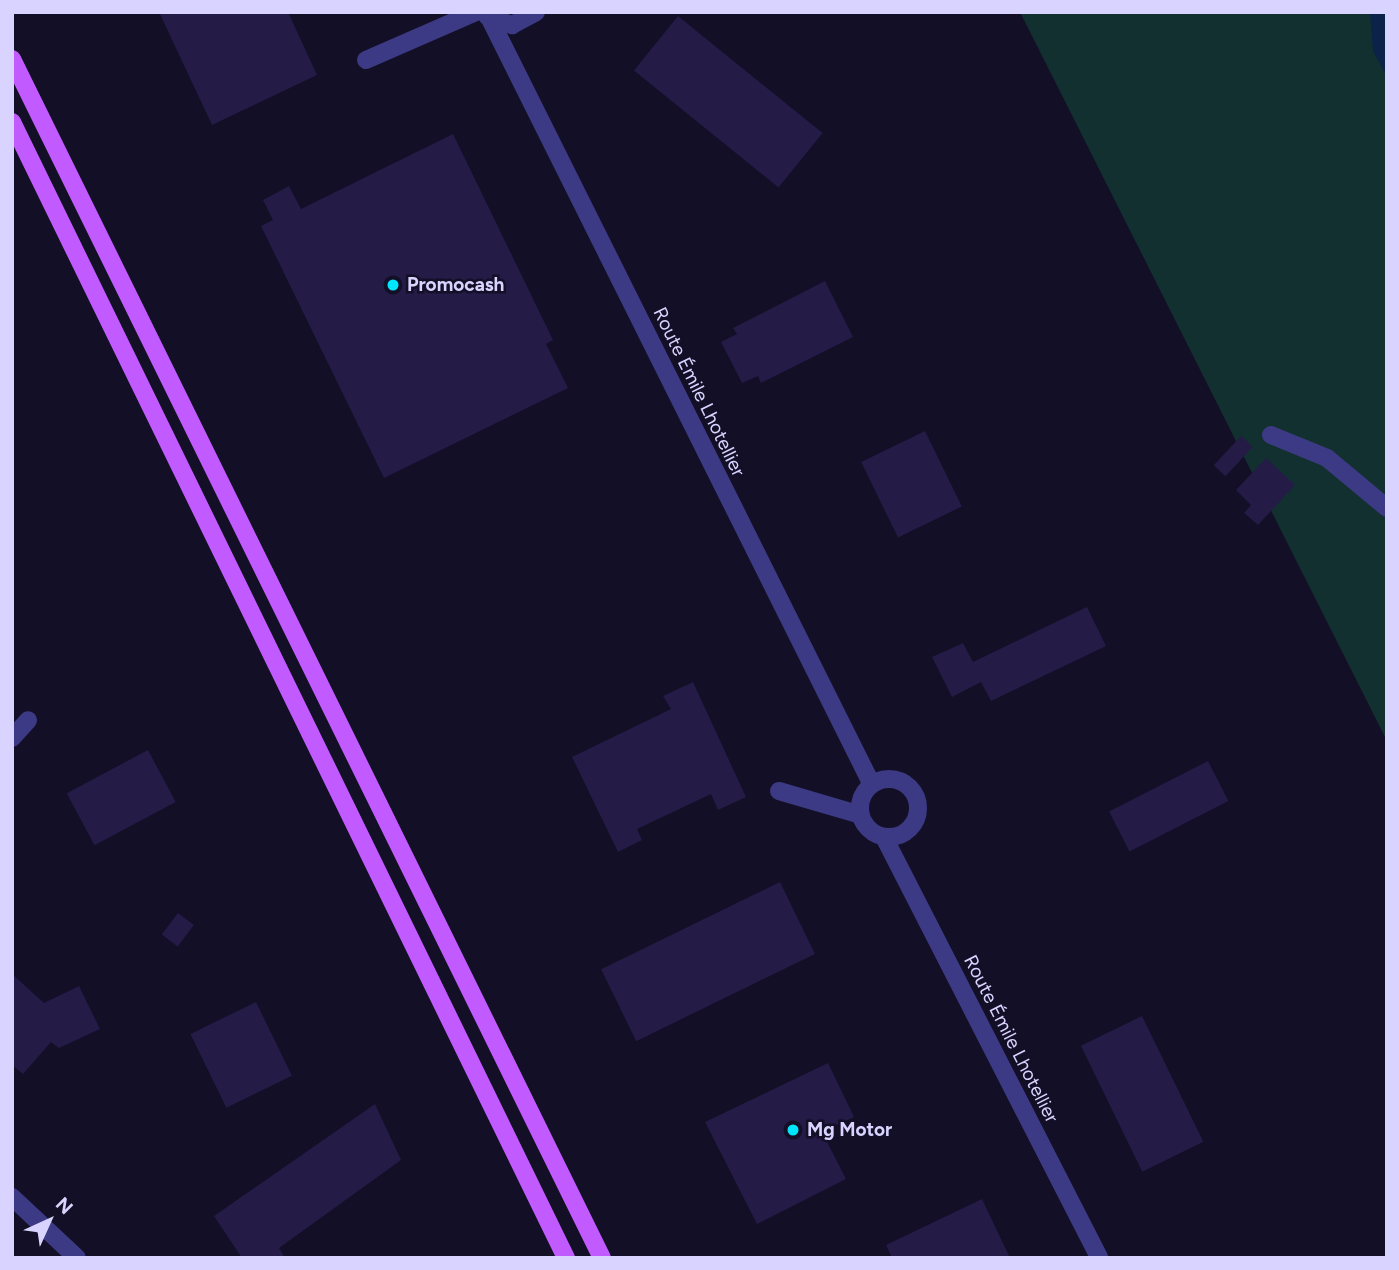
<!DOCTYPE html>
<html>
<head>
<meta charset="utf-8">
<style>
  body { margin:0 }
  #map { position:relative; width:1399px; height:1270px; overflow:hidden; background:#130f26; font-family:Figtree,sans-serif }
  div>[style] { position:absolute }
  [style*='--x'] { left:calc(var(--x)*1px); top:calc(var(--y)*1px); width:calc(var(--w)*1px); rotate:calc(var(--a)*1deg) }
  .green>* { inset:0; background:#12302f }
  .water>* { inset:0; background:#0c2248 }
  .building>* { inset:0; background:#241b47; transform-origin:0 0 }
  .minor>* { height:18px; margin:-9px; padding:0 9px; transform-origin:9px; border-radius:9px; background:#3d3a85 }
  .minor>.ring { margin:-9px; padding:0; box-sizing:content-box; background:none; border:18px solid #3d3a85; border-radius:50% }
  .major>* { height:18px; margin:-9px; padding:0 9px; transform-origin:9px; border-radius:9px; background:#c25bff }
  .dots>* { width:19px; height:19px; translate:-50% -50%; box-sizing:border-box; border:4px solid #130f26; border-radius:50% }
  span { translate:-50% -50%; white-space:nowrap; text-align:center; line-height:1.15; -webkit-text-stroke:5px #130f26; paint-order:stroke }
  .poi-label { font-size:19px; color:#d9d4ff; font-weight:700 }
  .left { translate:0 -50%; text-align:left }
  .street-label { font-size:19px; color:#d9d4ff }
  .frame { position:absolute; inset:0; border:14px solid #d9d4ff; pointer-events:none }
  .north { position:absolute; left:14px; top:1186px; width:70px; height:70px; -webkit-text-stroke:5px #130f26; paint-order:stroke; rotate:45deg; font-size:19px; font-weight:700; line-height:28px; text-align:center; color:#d9d4ff }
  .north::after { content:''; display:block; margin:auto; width:24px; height:32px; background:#d9d4ff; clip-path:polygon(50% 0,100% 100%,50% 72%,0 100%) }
</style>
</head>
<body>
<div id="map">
  <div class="green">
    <div style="clip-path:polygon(1020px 12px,1387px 12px,1387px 741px)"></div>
  </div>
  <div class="water">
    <div style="clip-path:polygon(1370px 12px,1387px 12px,1387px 77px,1373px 51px)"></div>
  </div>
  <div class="building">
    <div style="clip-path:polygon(159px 12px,288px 12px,317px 75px,212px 125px)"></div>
    <div style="left:678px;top:16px;width:186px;height:70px;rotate:39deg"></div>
    <div style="clip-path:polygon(453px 134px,553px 340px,546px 344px,568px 388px,384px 478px,261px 226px,273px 220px,263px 200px,289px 186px,301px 209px)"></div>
    <div style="clip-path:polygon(825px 281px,853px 337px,761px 383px,758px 376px,742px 383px,721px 342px,737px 334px,733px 328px)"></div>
    <div style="left:925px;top:431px;width:84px;height:71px;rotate:64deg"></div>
    <div style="left:1241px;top:436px;width:16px;height:40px;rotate:43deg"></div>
    <div style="clip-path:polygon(1266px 458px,1295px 485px,1258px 525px,1244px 513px,1251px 505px,1236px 490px)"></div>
    <div style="clip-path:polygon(1087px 607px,1106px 646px,991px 701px,981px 682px,952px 697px,932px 657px,963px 643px,973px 662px)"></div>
    <div style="clip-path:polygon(693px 682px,746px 797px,718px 810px,711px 794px,637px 829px,642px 840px,618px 852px,572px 757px,671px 709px,663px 696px)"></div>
    <div style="left:148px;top:750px;width:59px;height:92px;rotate:62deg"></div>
    <div style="left:1208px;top:761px;width:45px;height:111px;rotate:63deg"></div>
    <div style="left:780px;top:882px;width:80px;height:199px;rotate:64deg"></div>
    <div style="left:178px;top:913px;width:20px;height:27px;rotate:37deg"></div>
    <div style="clip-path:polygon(12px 974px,44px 1003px,79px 986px,100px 1029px,59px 1048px,51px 1042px,23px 1074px,12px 1065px)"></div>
    <div style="left:256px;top:1002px;width:82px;height:73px;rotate:64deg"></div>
    <div style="left:1142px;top:1016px;width:140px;height:68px;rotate:64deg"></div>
    <div style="clip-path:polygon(828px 1063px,854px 1117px,822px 1132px,846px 1179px,757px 1224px,705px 1122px)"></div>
    <div style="clip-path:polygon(375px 1104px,401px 1160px,279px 1248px,285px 1258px,242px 1258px,214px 1216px)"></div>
    <div style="clip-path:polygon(982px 1199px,1010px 1258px,892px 1258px,886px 1245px)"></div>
  </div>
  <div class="minor">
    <div style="--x:487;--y:16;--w:27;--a:20"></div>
    <div style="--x:512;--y:25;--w:27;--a:-28"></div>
    <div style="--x:490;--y:19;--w:854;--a:63.49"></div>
    <div style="--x:366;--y:60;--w:120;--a:-23.6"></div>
    <div style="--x:1271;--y:435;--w:61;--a:22.3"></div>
    <div style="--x:1327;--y:458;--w:78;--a:39.8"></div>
    <div style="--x:12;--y:738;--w:24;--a:-48"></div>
    <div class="ring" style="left:860px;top:779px;width:40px;height:40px"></div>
    <div style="--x:779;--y:791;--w:85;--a:16.3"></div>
    <div style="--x:885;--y:839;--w:470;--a:62.9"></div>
    <div style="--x:12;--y:1197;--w:89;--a:43.2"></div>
  </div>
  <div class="major">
    <div style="--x:12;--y:59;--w:1336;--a:63.8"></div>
    <div style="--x:12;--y:122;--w:1264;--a:64"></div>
  </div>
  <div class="dots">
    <div style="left:393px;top:285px;background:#00e5ff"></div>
    <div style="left:793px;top:1130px;background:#00e5ff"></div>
  </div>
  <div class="poi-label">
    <span class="left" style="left:407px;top:285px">Promocash</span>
    <span class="left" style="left:807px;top:1130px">Mg Motor</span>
  </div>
  <div class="street-label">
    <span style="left:699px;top:392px;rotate:64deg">Route Émile Lhotellier</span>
    <span style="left:1011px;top:1039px;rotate:63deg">Route Émile Lhotellier</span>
  </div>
  <div class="frame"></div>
  <div class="north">N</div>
</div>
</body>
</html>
